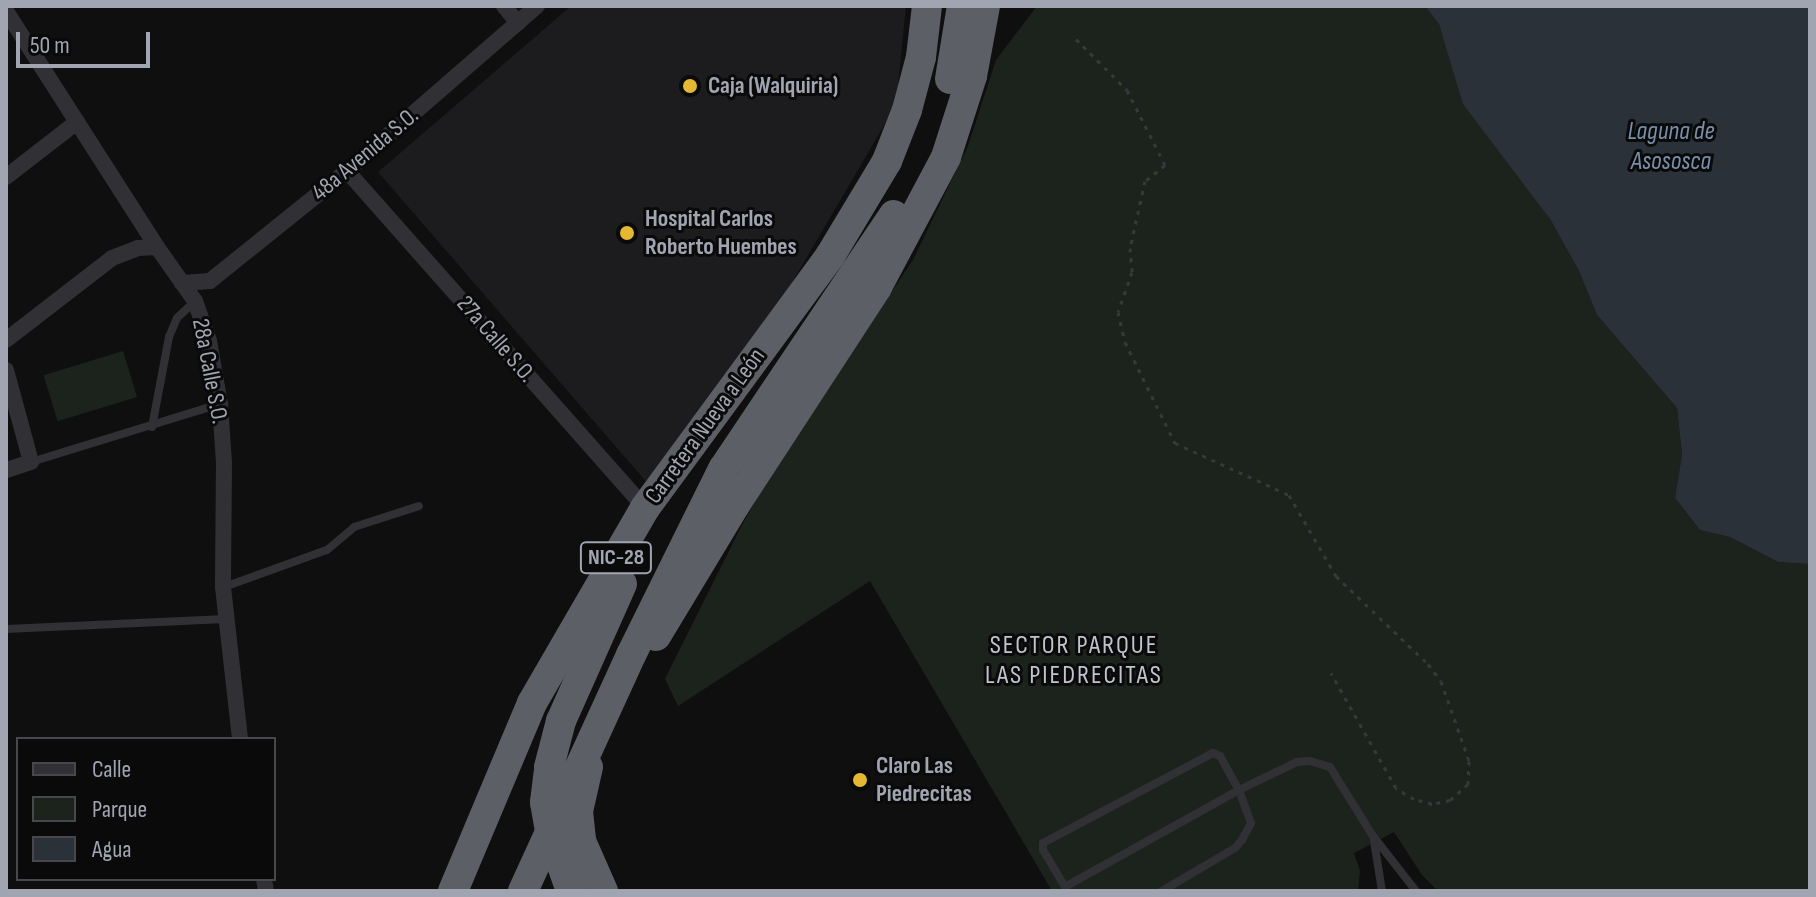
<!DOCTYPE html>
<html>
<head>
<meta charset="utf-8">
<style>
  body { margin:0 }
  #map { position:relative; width:1816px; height:897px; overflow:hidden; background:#0f0f10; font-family:"Sofia Sans Condensed",sans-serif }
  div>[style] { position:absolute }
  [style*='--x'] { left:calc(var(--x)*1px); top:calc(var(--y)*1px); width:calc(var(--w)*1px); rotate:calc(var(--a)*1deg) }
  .built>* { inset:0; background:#1c1b1d }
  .green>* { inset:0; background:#1c231d; transform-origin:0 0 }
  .water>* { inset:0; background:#2a3138 }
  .path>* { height:3px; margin-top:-1.5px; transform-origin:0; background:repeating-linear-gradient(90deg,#37383c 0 4px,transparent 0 10px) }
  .lane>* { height:8px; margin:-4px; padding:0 4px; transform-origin:4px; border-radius:4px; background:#313135 }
  .street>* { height:16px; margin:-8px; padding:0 8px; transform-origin:8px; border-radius:8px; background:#313135 }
  .highway>* { height:30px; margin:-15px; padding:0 15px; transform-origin:15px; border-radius:15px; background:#5d5f66 }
  .highway-bridge>* { height:30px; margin:-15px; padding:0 15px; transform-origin:15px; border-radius:15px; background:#5d5f66 }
  .dots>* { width:22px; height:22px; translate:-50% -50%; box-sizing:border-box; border:4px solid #0a0a0b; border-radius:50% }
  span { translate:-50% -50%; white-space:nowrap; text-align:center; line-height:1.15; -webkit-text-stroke:6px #0a0a0b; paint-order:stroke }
  .shield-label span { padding:2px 6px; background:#0a0a0b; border:2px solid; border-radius:6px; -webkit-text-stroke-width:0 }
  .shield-label { font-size:22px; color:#a1a5b1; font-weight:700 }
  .poi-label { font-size:24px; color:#a1a5b1; font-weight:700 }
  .left { translate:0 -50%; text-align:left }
  .street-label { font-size:24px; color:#a1a5b1 }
  .water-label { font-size:26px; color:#798faa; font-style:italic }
  .neighbourhood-label { font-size:26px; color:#c2c4cd; letter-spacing:2px }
  .frame { position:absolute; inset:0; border:8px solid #a1a5b1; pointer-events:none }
  .legend { position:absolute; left:16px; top:737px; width:260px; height:144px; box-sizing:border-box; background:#0a0a0b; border:2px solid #46484d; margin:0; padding:10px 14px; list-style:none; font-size:24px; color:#a1a5b1 }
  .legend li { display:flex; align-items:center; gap:16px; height:40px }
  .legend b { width:40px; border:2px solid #46484d }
  .scale { position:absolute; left:16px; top:32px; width:134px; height:36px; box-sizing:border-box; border:4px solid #a1a5b1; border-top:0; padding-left:10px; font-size:24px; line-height:28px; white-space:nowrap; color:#a1a5b1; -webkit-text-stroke:6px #0a0a0b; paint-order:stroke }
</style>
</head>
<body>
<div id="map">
  <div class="built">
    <div style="clip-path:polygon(571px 6px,906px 6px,896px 105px,790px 286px,649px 485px,378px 172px)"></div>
  </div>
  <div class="green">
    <div style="clip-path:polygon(1037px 6px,1425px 6px,1439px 24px,1464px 100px,1550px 219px,1579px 271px,1597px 315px,1677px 408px,1682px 454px,1675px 498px,1700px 530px,1730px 537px,1778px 562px,1810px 564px,1810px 891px,1438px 891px,1422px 875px,1394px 832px,1354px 853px,1360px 871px,1358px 891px,1052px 891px,870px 581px,678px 706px,665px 679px,741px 527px,779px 458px,913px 260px,968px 146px,996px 60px)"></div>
    <div style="left:123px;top:351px;width:48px;height:83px;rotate:73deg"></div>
  </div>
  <div class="water">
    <div style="clip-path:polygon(1425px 6px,1810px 6px,1810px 564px,1778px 562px,1730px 537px,1700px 530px,1675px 498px,1682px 454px,1677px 408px,1597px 315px,1579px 271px,1550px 219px,1463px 104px,1439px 24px)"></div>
  </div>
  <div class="path">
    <div style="--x:1076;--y:39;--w:72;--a:45"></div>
    <div style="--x:1127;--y:90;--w:84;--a:63.1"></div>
    <div style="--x:1165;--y:165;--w:26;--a:141"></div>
    <div style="--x:1145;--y:181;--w:69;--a:102.6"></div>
    <div style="--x:1130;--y:248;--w:24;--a:85"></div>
    <div style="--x:1132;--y:272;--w:42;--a:109.3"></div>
    <div style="--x:1118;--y:312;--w:31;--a:77"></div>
    <div style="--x:1125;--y:342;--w:113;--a:63.7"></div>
    <div style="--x:1175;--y:443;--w:125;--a:24.5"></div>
    <div style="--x:1289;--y:495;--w:94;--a:59.9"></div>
    <div style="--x:1336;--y:576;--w:127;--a:43.7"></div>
    <div style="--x:1428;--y:664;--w:21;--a:53"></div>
    <div style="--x:1441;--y:681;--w:85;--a:70.7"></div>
    <div style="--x:1469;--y:761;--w:23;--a:92"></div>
    <div style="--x:1468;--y:784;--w:24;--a:138"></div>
    <div style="--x:1450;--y:800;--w:18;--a:167"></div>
    <div style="--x:1432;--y:804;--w:19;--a:-164"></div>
    <div style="--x:1414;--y:799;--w:21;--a:-149"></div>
    <div style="--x:1396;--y:788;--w:132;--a:-119.5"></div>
  </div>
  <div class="lane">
    <div style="--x:152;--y:427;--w:92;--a:-79.3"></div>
    <div style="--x:169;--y:337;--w:21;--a:-67"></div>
    <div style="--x:177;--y:318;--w:25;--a:-43"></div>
    <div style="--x:31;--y:462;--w:197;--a:-17.1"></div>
    <div style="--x:224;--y:587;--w:109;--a:-19.8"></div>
    <div style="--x:327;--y:550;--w:35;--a:-40"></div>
    <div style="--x:354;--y:527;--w:68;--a:-17.9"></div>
    <div style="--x:6;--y:629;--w:220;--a:-2.6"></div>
    <div style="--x:1374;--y:841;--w:51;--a:80.9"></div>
    <div style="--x:1162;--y:891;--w:85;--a:-30.5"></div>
    <div style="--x:1235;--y:848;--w:11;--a:-49"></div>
    <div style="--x:1242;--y:840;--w:19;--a:-62"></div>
    <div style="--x:1251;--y:823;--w:35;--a:-110"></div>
    <div style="--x:1239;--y:790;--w:199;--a:150.9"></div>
    <div style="--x:1065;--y:887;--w:43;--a:-120.7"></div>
    <div style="--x:1043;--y:850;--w:7;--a:-90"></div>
    <div style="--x:1043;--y:843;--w:192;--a:-27.9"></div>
    <div style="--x:1213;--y:753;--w:8;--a:23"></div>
    <div style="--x:1220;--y:756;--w:39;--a:61"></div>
    <div style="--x:1239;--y:790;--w:64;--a:-25.8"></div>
    <div style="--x:1297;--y:762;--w:13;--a:-4"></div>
    <div style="--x:1310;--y:761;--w:21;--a:17"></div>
    <div style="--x:1330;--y:767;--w:81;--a:58.1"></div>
    <div style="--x:1373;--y:836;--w:70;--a:52"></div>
  </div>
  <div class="street">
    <div style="--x:504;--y:6;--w:22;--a:51"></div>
    <div style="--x:6;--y:11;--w:280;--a:57.4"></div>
    <div style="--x:157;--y:247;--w:66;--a:54.9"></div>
    <div style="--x:195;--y:301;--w:42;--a:70.7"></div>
    <div style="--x:209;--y:341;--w:64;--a:80.1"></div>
    <div style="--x:220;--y:404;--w:59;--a:86.1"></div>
    <div style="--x:224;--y:463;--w:124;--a:90.5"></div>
    <div style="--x:223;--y:587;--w:153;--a:83.6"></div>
    <div style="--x:347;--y:171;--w:450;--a:48.5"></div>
    <div style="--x:6;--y:177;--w:90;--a:-37.8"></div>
    <div style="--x:182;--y:283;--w:28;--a:-4"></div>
    <div style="--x:210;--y:281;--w:176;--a:-38.8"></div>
    <div style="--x:347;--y:171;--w:252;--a:-41"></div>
    <div style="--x:6;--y:340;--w:134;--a:-37.7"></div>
    <div style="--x:112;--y:258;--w:28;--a:-21"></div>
    <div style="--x:138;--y:248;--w:19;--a:-3"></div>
    <div style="--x:6;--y:370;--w:95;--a:74.8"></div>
    <div style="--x:31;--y:462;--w:26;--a:162"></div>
    <div style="--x:264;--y:879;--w:12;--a:81"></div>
  </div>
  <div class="highway">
    <div style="--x:950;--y:79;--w:74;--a:-80.7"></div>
    <div style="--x:723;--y:469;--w:306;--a:-56.1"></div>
    <div style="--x:656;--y:636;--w:153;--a:-58.9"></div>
    <div style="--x:735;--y:505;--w:260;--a:-56.9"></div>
    <div style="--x:877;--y:287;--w:147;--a:-62"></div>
    <div style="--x:946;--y:157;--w:85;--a:-72.2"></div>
    <div style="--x:972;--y:76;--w:71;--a:-79.5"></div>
    <div style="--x:588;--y:767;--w:45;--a:102.8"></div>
    <div style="--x:578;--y:811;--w:30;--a:84"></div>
    <div style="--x:581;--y:841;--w:55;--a:66.3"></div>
    <div style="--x:453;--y:891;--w:204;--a:-67.2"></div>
    <div style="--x:532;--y:703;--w:225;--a:-59.9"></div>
    <div style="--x:645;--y:508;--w:313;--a:-53.7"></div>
    <div style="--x:830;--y:256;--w:111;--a:-59"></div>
    <div style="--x:887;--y:161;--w:55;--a:-68.6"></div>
    <div style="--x:907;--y:110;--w:55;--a:-75.2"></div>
    <div style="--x:921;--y:57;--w:51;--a:-83.3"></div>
    <div style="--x:571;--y:891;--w:64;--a:-109.3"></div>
    <div style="--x:550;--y:831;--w:29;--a:-100"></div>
    <div style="--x:545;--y:802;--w:35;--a:-83"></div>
    <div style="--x:549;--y:767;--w:48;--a:-75.4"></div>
    <div style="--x:561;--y:721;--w:150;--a:-66"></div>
  </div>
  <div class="highway-bridge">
    <div style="--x:523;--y:891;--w:260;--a:-65.4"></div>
    <div style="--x:631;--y:655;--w:208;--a:-63.7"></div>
  </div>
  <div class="dots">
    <div style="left:690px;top:86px;background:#e5b833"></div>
    <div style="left:627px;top:233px;background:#e5b833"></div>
    <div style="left:860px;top:780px;background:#e5b833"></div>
  </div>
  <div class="shield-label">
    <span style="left:616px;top:558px">NIC-28</span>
  </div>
  <div class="poi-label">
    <span class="left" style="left:708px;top:86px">Caja (Walquiria)</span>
    <span class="left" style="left:645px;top:233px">Hospital Carlos<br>Roberto Huembes</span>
    <span class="left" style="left:876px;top:780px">Claro Las<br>Piedrecitas</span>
  </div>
  <div class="street-label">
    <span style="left:365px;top:154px;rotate:-40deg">48a Avenida S.O.</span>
    <span style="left:496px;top:339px;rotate:49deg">27a Calle S.O.</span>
    <span style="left:210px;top:371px;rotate:79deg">28a Calle S.O.</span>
    <span style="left:705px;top:426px;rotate:-54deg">Carretera Nueva a León</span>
  </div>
  <div class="water-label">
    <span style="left:1671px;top:147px">Laguna de<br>Asososca</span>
  </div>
  <div class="neighbourhood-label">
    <span style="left:1074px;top:661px">SECTOR PARQUE<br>LAS PIEDRECITAS</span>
  </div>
  <div class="frame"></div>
  <ul class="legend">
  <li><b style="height:10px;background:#313135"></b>Calle</li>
  <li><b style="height:22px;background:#1c231d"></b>Parque</li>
  <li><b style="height:22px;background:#2a3138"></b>Agua</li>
  </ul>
  <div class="scale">50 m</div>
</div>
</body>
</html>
